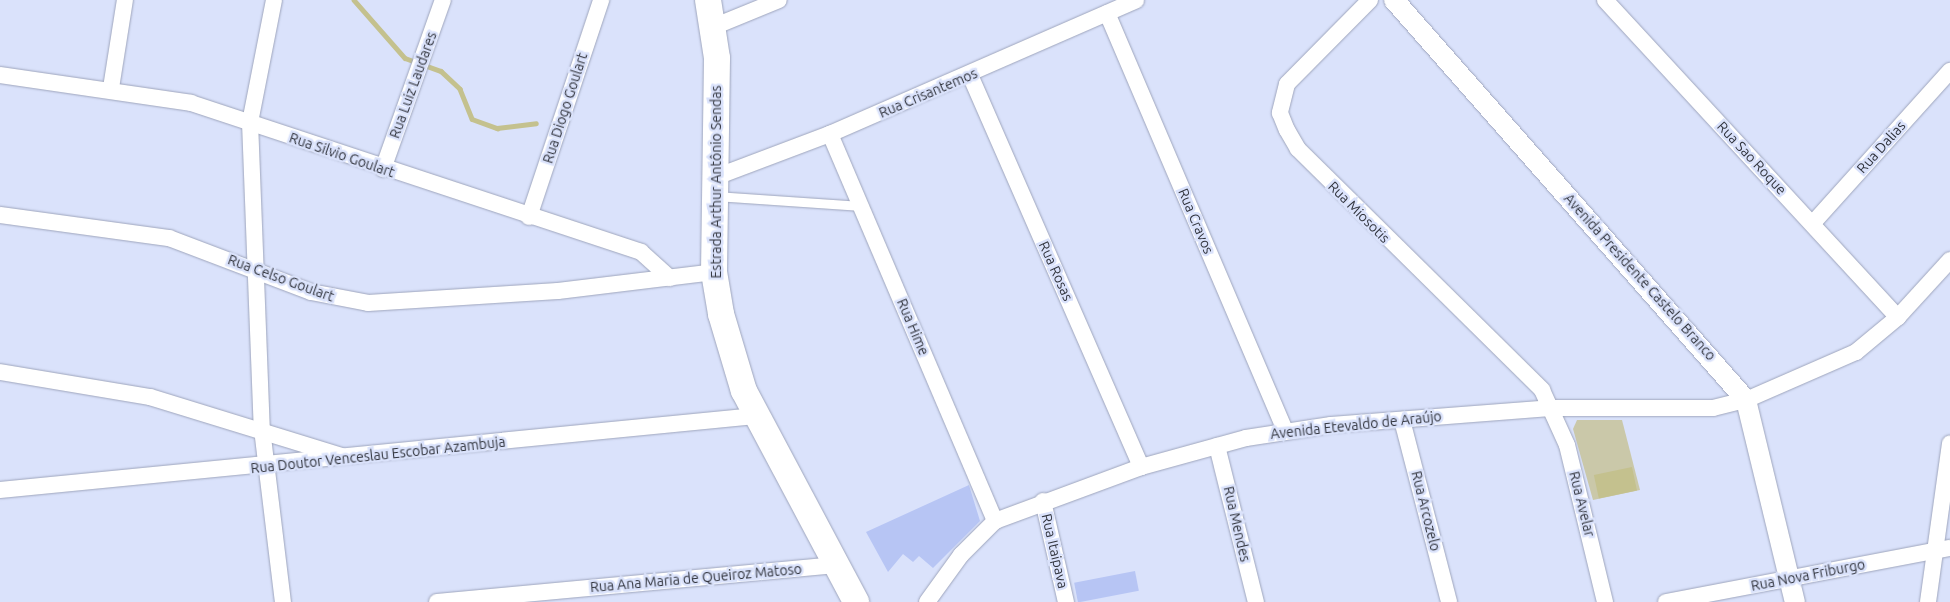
<!DOCTYPE html>
<html>
<head>
<meta charset="utf-8">
<style>
  body { margin:0 }
  #map { position:relative; width:1950px; height:602px; overflow:hidden; background:#dae2fb; font-family:Ubuntu,sans-serif }
  div>[style] { position:absolute }
  [style*='--x'] { left:calc(var(--x)*1px); top:calc(var(--y)*1px); width:calc(var(--w)*1px); rotate:calc(var(--a)*1deg) }
  .green>* { inset:0; background:#cac8a9 }
  .water>* { inset:0; background:#c4c18e; transform-origin:0 0 }
  .stream>* { height:4.5px; margin:-2.25px; padding:0 2.25px; transform-origin:2.25px; border-radius:2.25px; background:#c4c18e }
  .building>* { inset:0; background:#b7c5f4; transform-origin:0 0 }
  .roads { filter:drop-shadow(0 0 1px #9ea5bc) drop-shadow(0 0 1px #9ea5bc) }
  .service>* { height:9px; margin:-4.5px; padding:0 4.5px; transform-origin:4.5px; border-radius:4.5px; background:#fff }
  .minor>* { height:16px; margin:-8px; padding:0 8px; transform-origin:8px; border-radius:8px; background:#fff }
  .tertiary>* { height:20px; margin:-10px; padding:0 10px; transform-origin:10px; border-radius:10px; background:#fff }
  .primary>* { height:26px; margin:-13px; padding:0 13px; transform-origin:13px; border-radius:13px; background:#fff }
  span { translate:-50% -50%; white-space:nowrap; text-align:center; line-height:1.15; -webkit-text-stroke:5px #dae2fb; paint-order:stroke }
  .street-label { font-size:14px; color:#30333c }
</style>
</head>
<body>
<div id="map">
  <div class="green">
    <div style="clip-path:polygon(1577px 420px,1622px 420px,1640px 490px,1593px 500px,1573px 429px)"></div>
  </div>
  <div class="water">
    <div style="left:1632px;top:467px;width:24px;height:39px;rotate:78deg"></div>
  </div>
  <div class="stream">
    <div style="--x:354;--y:0;--w:77;--a:48.7"></div>
    <div style="--x:405;--y:58;--w:38;--a:20"></div>
    <div style="--x:441;--y:71;--w:26;--a:43"></div>
    <div style="--x:460;--y:89;--w:32;--a:68"></div>
    <div style="--x:472;--y:119;--w:27;--a:20"></div>
    <div style="--x:497;--y:128;--w:39;--a:-7"></div>
  </div>
  <div class="building">
    <div style="clip-path:polygon(969px 485px,980px 521px,933px 568px,919px 556px,913px 562px,903px 554px,888px 572px,866px 532px)"></div>
    <div style="left:1135px;top:571px;width:20px;height:62px;rotate:79deg"></div>
  </div>
  <div class="roads">
    <div class="service">
      <div style="--x:716;--y:196;--w:145;--a:3.9"></div>
    </div>
    <div class="minor">
      <div style="--x:274;--y:0;--w:124;--a:101.1"></div>
      <div style="--x:250;--y:122;--w:307;--a:87.8"></div>
      <div style="--x:262;--y:429;--w:174;--a:83.1"></div>
      <div style="--x:1370;--y:0;--w:118;--a:134.7"></div>
      <div style="--x:1287;--y:84;--w:30;--a:104"></div>
      <div style="--x:1280;--y:113;--w:18;--a:68"></div>
      <div style="--x:1287;--y:130;--w:22;--a:60"></div>
      <div style="--x:1298;--y:149;--w:343;--a:44.6"></div>
      <div style="--x:1542;--y:390;--w:60;--a:65.6"></div>
      <div style="--x:1567;--y:445;--w:162;--a:76.4"></div>
      <div style="--x:1605;--y:0;--w:432;--a:47.3"></div>
      <div style="--x:1107;--y:13;--w:453;--a:66.9"></div>
      <div style="--x:713;--y:27;--w:71;--a:-22.2"></div>
      <div style="--x:0;--y:75;--w:193;--a:8.3"></div>
      <div style="--x:191;--y:103;--w:474;--a:18.3"></div>
      <div style="--x:641;--y:252;--w:39;--a:42"></div>
      <div style="--x:970;--y:75;--w:428;--a:66.4"></div>
      <div style="--x:111;--y:88;--w:89;--a:-81"></div>
      <div style="--x:830;--y:134;--w:421;--a:66.9"></div>
      <div style="--x:383;--y:169;--w:179;--a:-70.5"></div>
      <div style="--x:716;--y:177;--w:122;--a:-20.7"></div>
      <div style="--x:830;--y:134;--w:334;--a:-23.6"></div>
      <div style="--x:0;--y:215;--w:171;--a:7.8"></div>
      <div style="--x:169;--y:238;--w:152;--a:20.8"></div>
      <div style="--x:311;--y:292;--w:58;--a:10.9"></div>
      <div style="--x:368;--y:303;--w:190;--a:-3.6"></div>
      <div style="--x:558;--y:291;--w:157;--a:-6.9"></div>
      <div style="--x:529;--y:217;--w:229;--a:-71.6"></div>
      <div style="--x:1813;--y:223;--w:205;--a:-48"></div>
      <div style="--x:0;--y:372;--w:152;--a:9.5"></div>
      <div style="--x:150;--y:397;--w:201;--a:17.1"></div>
      <div style="--x:1402;--y:420;--w:188;--a:75.5"></div>
      <div style="--x:1217;--y:446;--w:161;--a:76"></div>
      <div style="--x:0;--y:490;--w:759;--a:-5.6"></div>
      <div style="--x:1043;--y:501;--w:104;--a:77.2"></div>
      <div style="--x:437;--y:602;--w:401;--a:-5.3"></div>
      <div style="--x:927;--y:602;--w:58;--a:-54.1"></div>
      <div style="--x:961;--y:555;--w:48;--a:-45"></div>
      <div style="--x:995;--y:521;--w:156;--a:-20.3"></div>
      <div style="--x:1141;--y:467;--w:109;--a:-15.4"></div>
      <div style="--x:1246;--y:438;--w:86;--a:-8.7"></div>
      <div style="--x:1331;--y:425;--w:223;--a:-4.4"></div>
      <div style="--x:1553;--y:408;--w:160;--a:0"></div>
      <div style="--x:1713;--y:408;--w:34;--a:-14"></div>
      <div style="--x:1746;--y:400;--w:120;--a:-23.6"></div>
      <div style="--x:1856;--y:352;--w:55;--a:-39.8"></div>
      <div style="--x:1898;--y:317;--w:77;--a:-47.6"></div>
      <div style="--x:1666;--y:602;--w:289;--a:-10.8"></div>
      <div style="--x:1928;--y:602;--w:160;--a:-82.1"></div>
    </div>
    <div class="tertiary">
      <div style="--x:1394;--y:0;--w:533;--a:48.65"></div>
      <div style="--x:1746;--y:400;--w:208;--a:76.4"></div>
    </div>
    <div class="primary">
      <div style="--x:708;--y:0;--w:59;--a:81.2"></div>
      <div style="--x:717;--y:58;--w:214;--a:90.8"></div>
      <div style="--x:714;--y:272;--w:43;--a:80.5"></div>
      <div style="--x:721;--y:314;--w:80;--a:73.4"></div>
      <div style="--x:744;--y:391;--w:239;--a:62"></div>
    </div>
  </div>
  <div class="street-label">
    <span style="left:413px;top:85px;rotate:-70deg">Rua Luiz Laudares</span>
    <span style="left:928px;top:93px;rotate:-23deg">Rua Crisantemos</span>
    <span style="left:565px;top:108px;rotate:-72deg">Rua Diogo Goulart</span>
    <span style="left:1881px;top:147px;rotate:-48deg">Rua Dalias</span>
    <span style="left:342px;top:155px;rotate:19deg">Rua Silvio Goulart</span>
    <span style="left:1752px;top:158px;rotate:47deg">Rua Sao Roque</span>
    <span style="left:716px;top:182px;rotate:-90deg">Estrada Arthur Antônio Sendas</span>
    <span style="left:1359px;top:212px;rotate:45deg">Rua Miosotis</span>
    <span style="left:1196px;top:221px;rotate:67deg">Rua Cravos</span>
    <span style="left:1056px;top:271px;rotate:66deg">Rua Rosas</span>
    <span style="left:1640px;top:277px;rotate:48deg">Avenida Presidente Castelo Branco</span>
    <span style="left:281px;top:278px;rotate:20deg">Rua Celso Goulart</span>
    <span style="left:913px;top:327px;rotate:67deg">Rua Hime</span>
    <span style="left:1356px;top:425px;rotate:-6deg">Avenida Etevaldo de Araújo</span>
    <span style="left:378px;top:455px;rotate:-6deg">Rua Doutor Venceslau Escobar Azambuja</span>
    <span style="left:1582px;top:504px;rotate:76deg">Rua Avelar</span>
    <span style="left:1426px;top:511px;rotate:76deg">Rua Arcozelo</span>
    <span style="left:1237px;top:524px;rotate:77deg">Rua Mendes</span>
    <span style="left:1055px;top:551px;rotate:77deg">Rua Itaipava</span>
    <span style="left:1808px;top:575px;rotate:-11deg">Rua Nova Friburgo</span>
    <span style="left:696px;top:578px;rotate:-5deg">Rua Ana Maria de Queiroz Matoso</span>
  </div>
</div>
</body>
</html>
